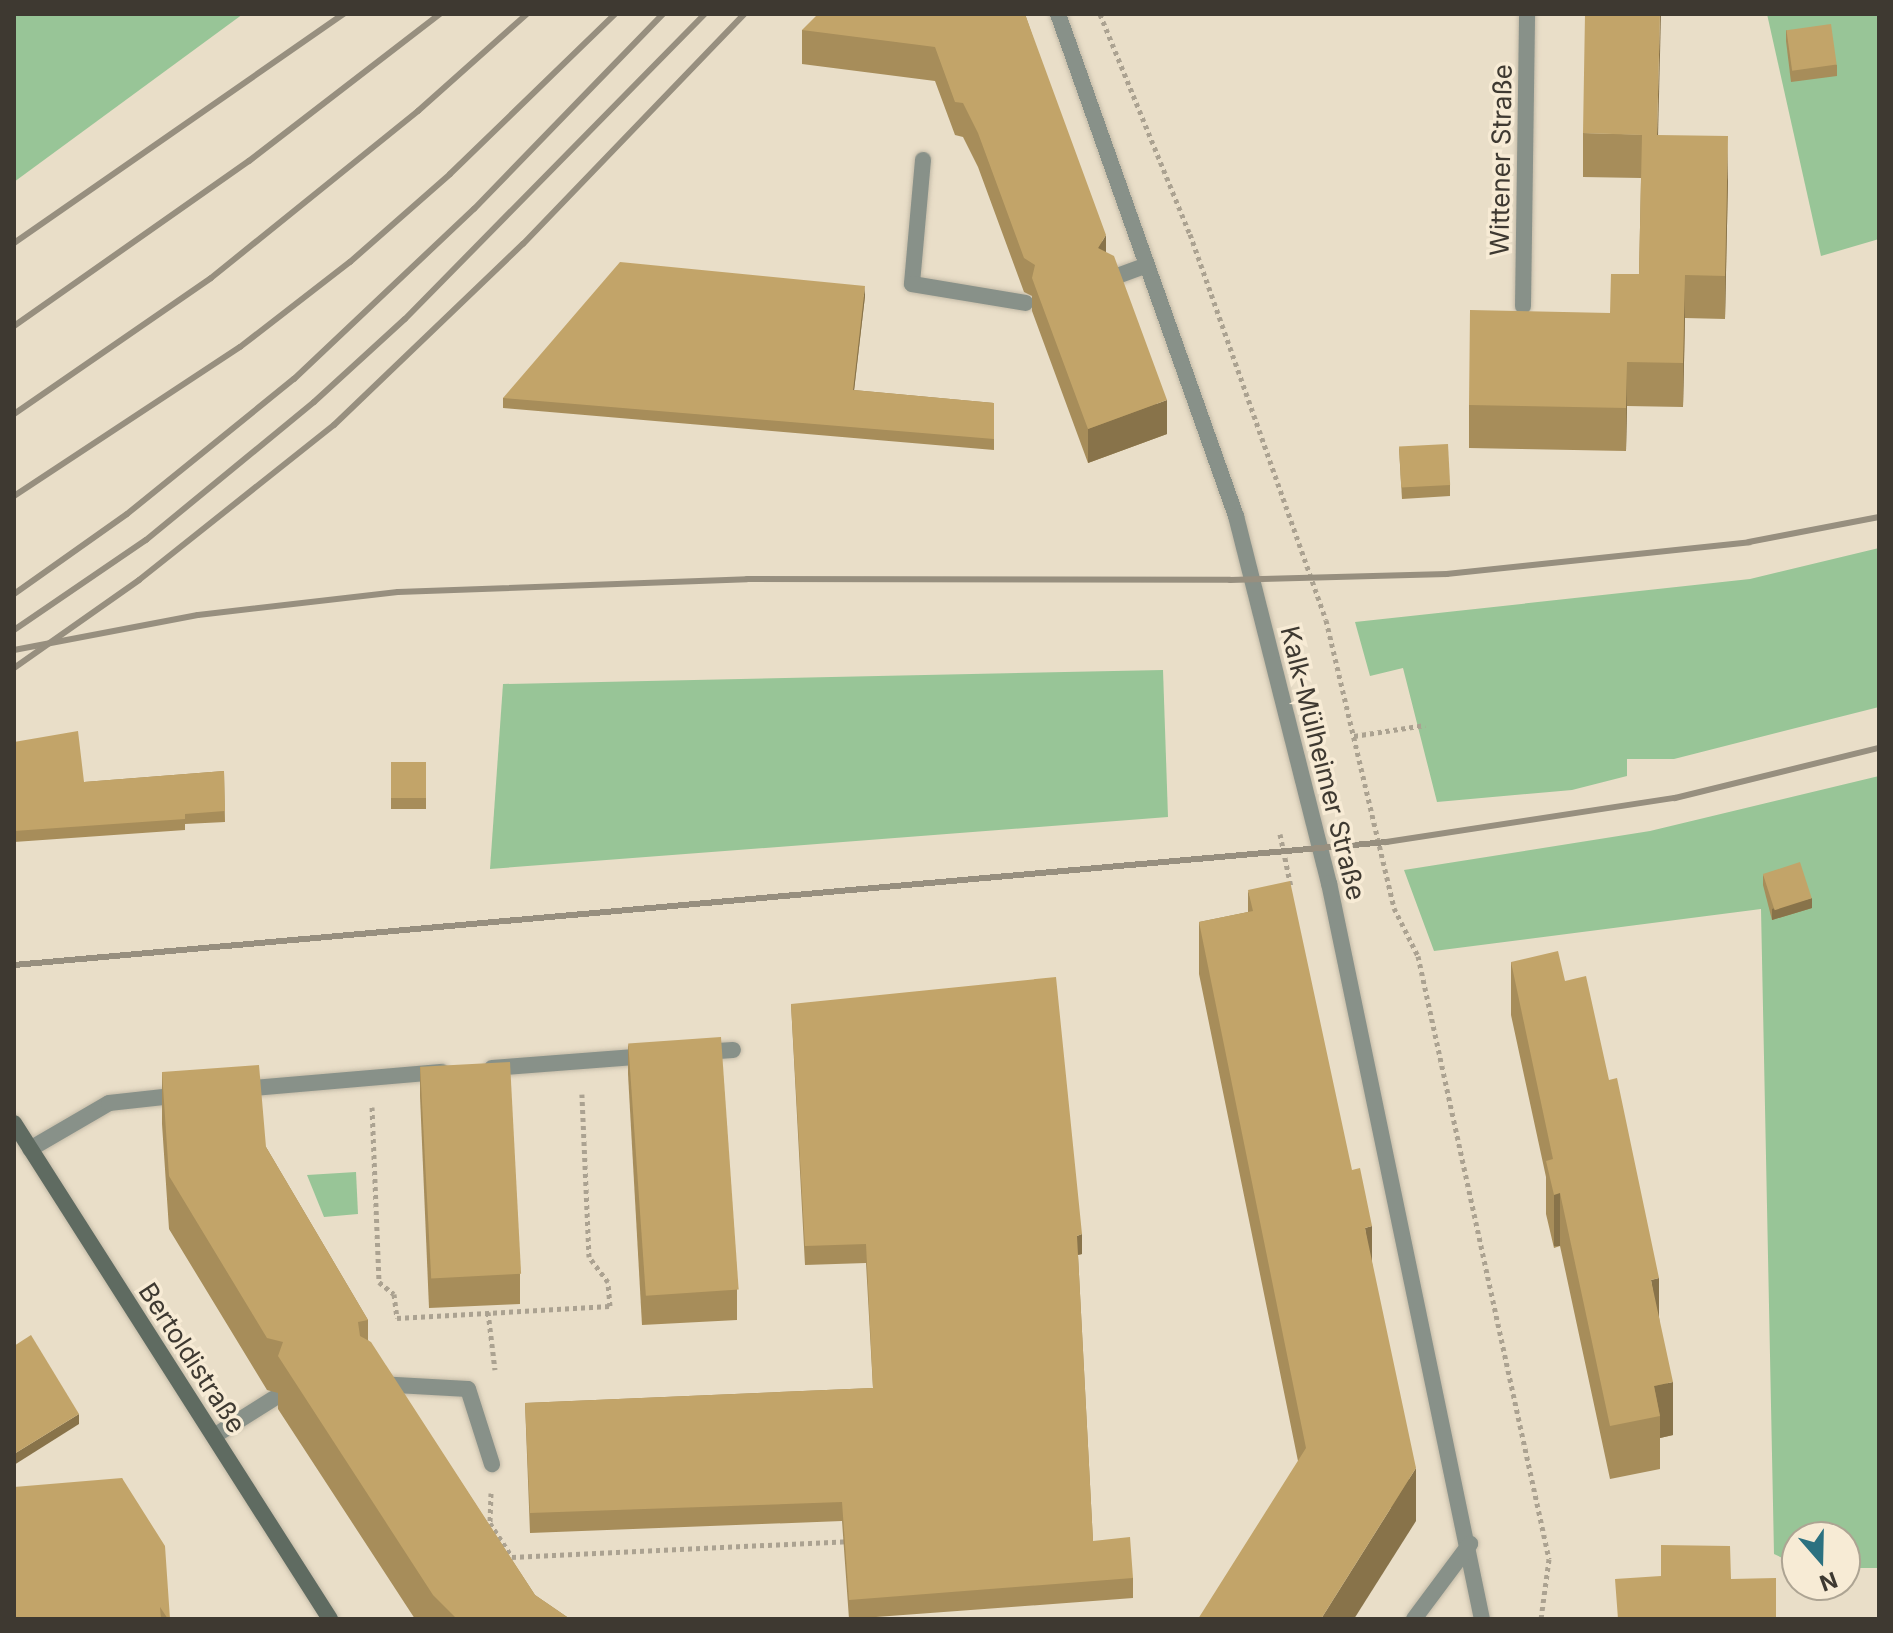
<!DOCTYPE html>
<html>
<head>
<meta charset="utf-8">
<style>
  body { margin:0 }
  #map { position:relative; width:1893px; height:1633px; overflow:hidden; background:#e9dec8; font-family:Inter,sans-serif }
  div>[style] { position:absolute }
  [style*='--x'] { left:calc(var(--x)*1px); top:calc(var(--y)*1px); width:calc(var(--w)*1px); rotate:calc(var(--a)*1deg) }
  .green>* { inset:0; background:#98c597 }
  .path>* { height:5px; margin-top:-2.5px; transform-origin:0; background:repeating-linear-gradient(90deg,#aba291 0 4px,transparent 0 8px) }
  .roads { filter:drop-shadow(0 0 2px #c3baa7) drop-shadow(0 0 2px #c3baa7) }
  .lane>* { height:16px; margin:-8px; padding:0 8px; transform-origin:8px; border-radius:8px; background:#889189 }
  .street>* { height:16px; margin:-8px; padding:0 8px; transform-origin:8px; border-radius:8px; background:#889189 }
  .secondary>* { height:16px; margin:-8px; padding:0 8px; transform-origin:8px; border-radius:8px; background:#5f6b61 }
  .rail>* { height:6px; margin:-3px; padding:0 3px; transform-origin:3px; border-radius:3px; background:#978f7f }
  .wall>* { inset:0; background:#a78d5a; transform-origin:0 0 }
  .shaded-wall>* { inset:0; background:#88734a; transform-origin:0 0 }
  .building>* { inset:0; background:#c2a469; transform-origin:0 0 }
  span { translate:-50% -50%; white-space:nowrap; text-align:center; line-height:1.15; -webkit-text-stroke:7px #f7ebd5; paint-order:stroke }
  .street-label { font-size:26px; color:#3e3931 }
  .frame { position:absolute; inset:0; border:16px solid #3e3931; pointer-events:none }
  .north { position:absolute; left:1781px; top:1521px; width:80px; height:80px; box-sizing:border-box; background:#f7ebd5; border:2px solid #ada493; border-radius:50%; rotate:160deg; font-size:22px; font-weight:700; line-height:32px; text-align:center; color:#3e3931 }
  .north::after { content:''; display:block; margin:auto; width:28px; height:36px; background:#2c7180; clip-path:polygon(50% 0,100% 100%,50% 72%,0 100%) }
</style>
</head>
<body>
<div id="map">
  <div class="green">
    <div style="clip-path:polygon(14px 14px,243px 14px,14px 182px)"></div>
    <div style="clip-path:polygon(1767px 14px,1879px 14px,1879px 239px,1821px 256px)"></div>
    <div style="clip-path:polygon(1879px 548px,1879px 707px,1674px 759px,1627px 759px,1627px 776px,1572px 790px,1437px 802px,1403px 668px,1370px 676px,1355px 622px,1750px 579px)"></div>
    <div style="clip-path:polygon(1163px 670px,1168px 817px,490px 869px,503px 684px)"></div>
    <div style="clip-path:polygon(1879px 776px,1879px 1568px,1845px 1568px,1845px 1537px,1797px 1537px,1797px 1565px,1774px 1554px,1761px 909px,1434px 951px,1404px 870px,1650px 831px)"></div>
    <div style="clip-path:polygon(356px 1172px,358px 1214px,324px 1217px,307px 1175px)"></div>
  </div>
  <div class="path">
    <div style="--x:1100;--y:14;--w:238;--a:67.8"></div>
    <div style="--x:1190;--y:234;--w:409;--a:70.6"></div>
    <div style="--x:1326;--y:620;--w:296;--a:76.7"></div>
    <div style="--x:1394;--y:908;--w:54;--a:63.4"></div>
    <div style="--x:1418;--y:956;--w:617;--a:77.74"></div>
    <div style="--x:1549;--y:1559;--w:61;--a:97.6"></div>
    <div style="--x:1354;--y:736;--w:72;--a:-8.8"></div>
    <div style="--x:1280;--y:834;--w:54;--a:78.3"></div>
    <div style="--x:372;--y:1107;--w:175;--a:87.7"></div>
    <div style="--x:379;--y:1282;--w:19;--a:39"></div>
    <div style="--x:394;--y:1294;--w:24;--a:83"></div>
    <div style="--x:397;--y:1318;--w:213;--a:-3.2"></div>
    <div style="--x:610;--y:1306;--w:24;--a:-95"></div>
    <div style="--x:608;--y:1282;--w:31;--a:-127"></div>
    <div style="--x:589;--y:1257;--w:163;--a:-92.5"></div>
    <div style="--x:488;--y:1312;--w:58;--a:83.1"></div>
    <div style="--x:491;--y:1493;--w:30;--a:92"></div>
    <div style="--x:490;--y:1523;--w:40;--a:57.1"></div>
    <div style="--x:512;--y:1557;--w:336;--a:-2.7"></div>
  </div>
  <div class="roads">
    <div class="lane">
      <div style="--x:923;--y:160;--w:124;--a:95.1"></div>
      <div style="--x:912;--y:284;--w:115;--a:9.5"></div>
      <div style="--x:1109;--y:279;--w:40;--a:-20.2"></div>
      <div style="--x:703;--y:1052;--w:30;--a:-4"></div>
      <div style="--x:492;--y:1068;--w:156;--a:-4.4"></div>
      <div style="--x:241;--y:1089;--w:201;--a:-4.9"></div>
      <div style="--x:30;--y:1149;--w:91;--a:-30.2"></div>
      <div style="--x:109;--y:1103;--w:73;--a:-6.3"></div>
      <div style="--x:378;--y:1384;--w:90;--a:3.2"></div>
      <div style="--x:468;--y:1389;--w:79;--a:72.3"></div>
      <div style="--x:214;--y:1436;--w:70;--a:-32.1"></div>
    </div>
    <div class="street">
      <div style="--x:1058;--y:14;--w:533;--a:70.48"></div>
      <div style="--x:1236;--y:516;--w:379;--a:75.8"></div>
      <div style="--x:1329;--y:883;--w:752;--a:78.26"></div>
      <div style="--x:1523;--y:306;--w:292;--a:-89.2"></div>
      <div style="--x:1414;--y:1619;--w:94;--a:-53.3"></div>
    </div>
    <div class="secondary">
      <div style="--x:14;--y:1123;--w:588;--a:57.5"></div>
    </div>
  </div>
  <div class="rail">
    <div style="--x:14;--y:243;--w:402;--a:-34.8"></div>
    <div style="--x:14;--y:326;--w:287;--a:-35.1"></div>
    <div style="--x:249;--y:161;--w:241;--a:-37.6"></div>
    <div style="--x:14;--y:414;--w:239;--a:-34.6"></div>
    <div style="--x:211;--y:278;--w:266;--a:-38.9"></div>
    <div style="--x:418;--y:111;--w:146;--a:-41.7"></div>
    <div style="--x:14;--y:496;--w:271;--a:-33.4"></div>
    <div style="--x:240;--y:347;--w:139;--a:-37.7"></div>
    <div style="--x:350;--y:262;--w:133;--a:-41.3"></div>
    <div style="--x:450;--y:174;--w:230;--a:-44.1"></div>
    <div style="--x:14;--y:594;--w:138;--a:-35.3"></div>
    <div style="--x:127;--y:514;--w:215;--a:-39"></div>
    <div style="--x:294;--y:379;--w:248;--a:-43.4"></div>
    <div style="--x:474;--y:209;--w:272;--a:-45.9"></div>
    <div style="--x:14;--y:630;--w:160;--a:-34.3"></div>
    <div style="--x:146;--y:540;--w:217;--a:-39.4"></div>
    <div style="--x:314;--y:402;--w:123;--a:-42.4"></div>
    <div style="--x:405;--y:319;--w:428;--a:-45.5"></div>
    <div style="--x:14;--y:650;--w:187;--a:-10.8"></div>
    <div style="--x:198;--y:615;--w:201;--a:-6.6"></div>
    <div style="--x:398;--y:592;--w:349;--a:-2.1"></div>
    <div style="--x:747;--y:579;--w:483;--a:0.1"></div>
    <div style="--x:1230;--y:580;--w:217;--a:-1.6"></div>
    <div style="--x:1447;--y:574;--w:304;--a:-6"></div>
    <div style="--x:1749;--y:542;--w:132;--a:-10.9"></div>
    <div style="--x:14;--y:668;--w:153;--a:-35.1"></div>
    <div style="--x:139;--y:580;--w:249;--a:-38.5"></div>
    <div style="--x:334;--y:425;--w:262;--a:-43.8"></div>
    <div style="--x:523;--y:244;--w:319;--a:-46.1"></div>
    <div style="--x:14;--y:965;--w:1378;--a:-5.12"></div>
    <div style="--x:1386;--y:842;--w:292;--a:-8.7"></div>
    <div style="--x:1675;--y:798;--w:210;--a:-13.8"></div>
  </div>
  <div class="wall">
    <div style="clip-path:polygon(1025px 14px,1167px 434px,1088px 463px,1032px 311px,1032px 296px,1024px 292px,978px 167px,963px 137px,955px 135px,935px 81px,802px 64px,802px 30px)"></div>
    <div style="clip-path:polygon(1786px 30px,1837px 65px,1837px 76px,1791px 82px,1786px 41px)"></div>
    <div style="clip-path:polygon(1583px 133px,1658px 135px,1728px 180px,1725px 319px,1685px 318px,1683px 407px,1627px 406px,1626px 451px,1469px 448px,1469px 405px,1610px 313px,1639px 274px,1641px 178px,1583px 177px)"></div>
    <div style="clip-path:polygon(865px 296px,854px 390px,994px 403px,994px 450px,503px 408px,503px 398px)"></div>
    <div style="clip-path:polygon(1399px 448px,1450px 485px,1450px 496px,1402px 499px)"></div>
    <div style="clip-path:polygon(14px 742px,84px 782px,224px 771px,225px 822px,185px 824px,185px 830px,14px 842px)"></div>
    <div style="left:391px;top:762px;width:35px;height:47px"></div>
    <div style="clip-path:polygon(1763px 875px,1812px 908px,1772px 920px,1763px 885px)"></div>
    <div style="clip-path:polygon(1248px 890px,1372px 1263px,1416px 1521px,1298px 1461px,1199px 974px,1199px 922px,1248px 912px)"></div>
    <div style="clip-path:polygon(1511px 962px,1565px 981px,1659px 1317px,1673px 1435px,1660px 1438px,1660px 1469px,1610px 1479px,1560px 1246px,1554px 1248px,1546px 1214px,1546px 1177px,1511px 1015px)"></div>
    <div style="clip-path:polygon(791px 1004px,1082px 1254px,1078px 1255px,1093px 1541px,1133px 1578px,1133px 1598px,849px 1619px,842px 1521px,530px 1533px,525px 1403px,873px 1388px,866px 1263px,805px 1265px)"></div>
    <div style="clip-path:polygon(628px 1044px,737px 1289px,737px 1320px,642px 1325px,628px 1074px)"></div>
    <div style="clip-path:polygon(420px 1066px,520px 1274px,520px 1304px,429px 1308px,420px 1096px)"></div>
    <div style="clip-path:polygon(162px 1072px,266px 1147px,368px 1320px,368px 1340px,535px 1595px,570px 1619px,415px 1619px,278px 1409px,278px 1393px,267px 1390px,169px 1229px,162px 1124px)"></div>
    <div style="clip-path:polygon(122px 1478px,170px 1619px,14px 1619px)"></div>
  </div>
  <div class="shaded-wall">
    <div style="clip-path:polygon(1660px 14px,1661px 14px,1657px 178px,1657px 135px)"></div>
    <div style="clip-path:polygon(1728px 136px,1728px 180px,1725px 319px,1725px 276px)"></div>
    <div style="clip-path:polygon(1106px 235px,1106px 268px,1098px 248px)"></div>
    <div style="clip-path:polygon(1685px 275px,1685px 318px,1683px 407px,1683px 363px)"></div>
    <div style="clip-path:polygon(865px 286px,865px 296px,853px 400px,853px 390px)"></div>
    <div style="clip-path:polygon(1627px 362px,1627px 406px,1626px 451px,1626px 408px)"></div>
    <div style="clip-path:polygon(1167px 400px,1167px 434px,1088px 463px,1088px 429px)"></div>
    <div style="clip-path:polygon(1812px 898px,1812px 908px,1772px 920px,1772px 909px)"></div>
    <div style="left:1560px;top:1193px;width:53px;height:6px;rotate:90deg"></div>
    <div style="clip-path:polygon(1372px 1226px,1372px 1278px,1365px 1228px)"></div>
    <div style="clip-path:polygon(1082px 1234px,1082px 1254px,1077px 1255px,1077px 1236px)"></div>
    <div style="clip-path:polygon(1659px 1278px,1659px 1331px,1651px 1280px)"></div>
    <div style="clip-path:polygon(1673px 1382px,1673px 1435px,1660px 1438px,1660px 1416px,1654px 1386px)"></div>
    <div style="clip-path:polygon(79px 1414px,79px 1424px,14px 1465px,14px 1454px)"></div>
    <div style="clip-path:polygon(1416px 1468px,1416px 1521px,1354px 1619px,1321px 1619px)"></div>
  </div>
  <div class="building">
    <div style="clip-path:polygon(818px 14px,1025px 14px,1106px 235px,1098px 248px,1114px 256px,1167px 400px,1088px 429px,1032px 278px,1035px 265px,1024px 258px,978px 133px,963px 103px,955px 102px,935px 47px,802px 30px)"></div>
    <div style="clip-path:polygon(1585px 14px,1660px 14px,1657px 135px,1728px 136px,1725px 276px,1685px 275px,1683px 363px,1627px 362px,1626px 408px,1469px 405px,1470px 310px,1610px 313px,1611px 274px,1639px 274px,1642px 135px,1583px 133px)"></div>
    <div style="left:1831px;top:24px;width:41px;height:45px;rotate:82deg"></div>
    <div style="clip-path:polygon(620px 262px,865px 286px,853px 390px,994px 403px,994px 439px,503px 398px)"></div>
    <div style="left:1448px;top:444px;width:41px;height:49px;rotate:87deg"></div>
    <div style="clip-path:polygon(78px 731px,84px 782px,224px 771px,225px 811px,185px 814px,185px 819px,14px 831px,14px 742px)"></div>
    <div style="left:391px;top:762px;width:35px;height:36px"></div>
    <div style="left:1800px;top:862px;width:38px;height:39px;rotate:72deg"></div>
    <div style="clip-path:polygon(1290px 881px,1352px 1170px,1360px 1168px,1365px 1192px,1372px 1226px,1365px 1228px,1416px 1468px,1321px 1619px,1198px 1619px,1306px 1448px,1199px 922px,1253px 911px,1248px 890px)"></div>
    <div style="clip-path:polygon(1558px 951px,1565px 981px,1586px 976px,1609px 1080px,1617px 1078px,1659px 1278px,1651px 1280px,1673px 1382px,1654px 1386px,1660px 1416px,1610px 1426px,1560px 1193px,1554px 1195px,1546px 1161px,1553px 1159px,1511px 962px)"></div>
    <div style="clip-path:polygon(1056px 977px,1082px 1234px,1077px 1236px,1093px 1541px,1130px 1537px,1133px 1578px,849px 1600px,842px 1502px,530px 1513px,525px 1403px,873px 1388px,866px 1244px,805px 1246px,791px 1004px)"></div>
    <div style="left:721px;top:1037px;width:253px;height:93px;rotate:86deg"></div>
    <div style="left:510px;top:1062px;width:212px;height:90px;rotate:87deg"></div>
    <div style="clip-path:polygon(259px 1065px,266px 1147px,368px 1320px,358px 1322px,360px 1336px,371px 1342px,535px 1595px,570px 1619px,457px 1619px,433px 1595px,278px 1356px,283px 1342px,267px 1338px,169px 1176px,162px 1072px)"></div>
    <div style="clip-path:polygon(31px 1335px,79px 1414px,14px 1454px,14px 1346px)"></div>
    <div style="clip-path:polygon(122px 1478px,165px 1546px,170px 1619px,168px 1619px,160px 1607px,161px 1619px,14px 1619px,14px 1487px)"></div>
    <div style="clip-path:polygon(1661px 1545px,1730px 1546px,1731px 1579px,1776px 1578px,1776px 1619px,1618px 1619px,1615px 1579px,1661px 1576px)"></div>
  </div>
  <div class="street-label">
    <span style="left:1501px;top:160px;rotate:-89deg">Wittener Straße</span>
    <span style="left:1323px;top:763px;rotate:76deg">Kalk-Mülheimer Straße</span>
    <span style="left:192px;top:1358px;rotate:57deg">Bertoldistraße</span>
  </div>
  <div class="frame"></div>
  <div class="north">N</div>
</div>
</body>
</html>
